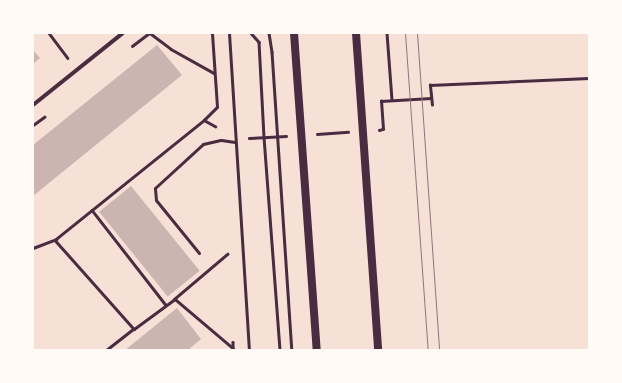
<!DOCTYPE html>
<html>
<head>
<meta charset="utf-8">
<style>
  body { margin:0 }
  #map { position:relative; width:622px; height:383px; overflow:hidden; background:#f7e1d7; font-family:Montserrat,sans-serif }
  div>[style] { position:absolute }
  [style*='--x'] { left:calc(var(--x)*1px); top:calc(var(--y)*1px); width:calc(var(--w)*1px); rotate:calc(var(--a)*1deg) }
  .building>* { inset:0; background:#ccb4b1; transform-origin:0 0 }
  .path>* { height:2.5px; margin:-1.25px; padding:0 1.25px; transform-origin:1.25px; border-radius:1.25px; background:#4a2c40 }
  .service>* { height:3px; margin:-1.5px; padding:0 1.5px; transform-origin:1.5px; border-radius:1.5px; background:#4a2c40 }
  .minor>* { height:4px; margin:-2px; padding:0 2px; transform-origin:2px; border-radius:2px; background:#4a2c40 }
  .secondary>* { height:8px; margin:-4px; padding:0 4px; transform-origin:4px; border-radius:4px; background:#4a2c40 }
  .tram>* { height:1px; margin:-0.5px; padding:0 0.5px; transform-origin:0.5px; border-radius:0.5px; background:#8f747c }
  span { translate:-50% -50%; white-space:nowrap; text-align:center; line-height:1.15; -webkit-text-stroke:3px #fffaf5; paint-order:stroke }
  .frame { position:absolute; inset:0; border:34px solid #fffaf5; pointer-events:none }
</style>
</head>
<body>
<div id="map">
  <div class="building">
    <div style="clip-path:polygon(157px 45px,182px 75px,33px 196px,33px 145px)"></div>
    <div style="clip-path:polygon(33px 50px,40px 58px,33px 64px)"></div>
    <div style="left:131px;top:186px;width:109px;height:41px;rotate:51deg"></div>
    <div style="clip-path:polygon(177px 308px,201px 339px,188px 350px,125px 350px)"></div>
  </div>
  <div class="path">
    <div style="--x:49;--y:33;--w:31;--a:53"></div>
    <div style="--x:150;--y:33;--w:26;--a:37"></div>
    <div style="--x:171;--y:49;--w:49;--a:29.2"></div>
    <div style="--x:251;--y:33;--w:12;--a:48"></div>
    <div style="--x:259;--y:42;--w:95;--a:87"></div>
    <div style="--x:264;--y:137;--w:214;--a:85.7"></div>
    <div style="--x:269;--y:33;--w:19;--a:81"></div>
    <div style="--x:272;--y:52;--w:299;--a:86.2"></div>
    <div style="--x:387;--y:33;--w:67;--a:85.7"></div>
    <div style="--x:132;--y:46;--w:21;--a:-37"></div>
    <div style="--x:432;--y:105;--w:20;--a:-96"></div>
    <div style="--x:430;--y:85;--w:159;--a:-2.5"></div>
    <div style="--x:204;--y:120;--w:18;--a:-45"></div>
    <div style="--x:217;--y:107;--w:74;--a:-93.9"></div>
    <div style="--x:33;--y:125;--w:14;--a:-36"></div>
    <div style="--x:379;--y:130;--w:4;--a:-14"></div>
    <div style="--x:383;--y:129;--w:28;--a:-94"></div>
    <div style="--x:381;--y:101;--w:50;--a:-3.4"></div>
    <div style="--x:317;--y:134;--w:31;--a:-4"></div>
    <div style="--x:249;--y:138;--w:37;--a:-3"></div>
    <div style="--x:92;--y:210;--w:120;--a:52.1"></div>
    <div style="--x:55;--y:240;--w:119;--a:48.4"></div>
    <div style="--x:134;--y:329;--w:34;--a:142"></div>
    <div style="--x:33;--y:248;--w:25;--a:-21"></div>
    <div style="--x:56;--y:239;--w:190;--a:-38.8"></div>
    <div style="--x:204;--y:120;--w:13;--a:29"></div>
    <div style="--x:228;--y:254;--w:70;--a:139.7"></div>
    <div style="--x:175;--y:299;--w:76;--a:40.2"></div>
    <div style="--x:134;--y:329;--w:51;--a:-36.2"></div>
    <div style="--x:233;--y:342;--w:8;--a:90"></div>
  </div>
  <div class="service">
    <div style="--x:229;--y:33;--w:318;--a:86.4"></div>
    <div style="--x:199;--y:253;--w:68;--a:-129.1"></div>
    <div style="--x:156;--y:200;--w:12;--a:-95"></div>
    <div style="--x:155;--y:188;--w:65;--a:-42.5"></div>
    <div style="--x:203;--y:144;--w:18;--a:-13"></div>
    <div style="--x:221;--y:140;--w:14;--a:8"></div>
  </div>
  <div class="minor">
    <div style="--x:33;--y:105;--w:115;--a:-38.7"></div>
  </div>
  <div class="secondary">
    <div style="--x:294;--y:33;--w:318;--a:85.9"></div>
    <div style="--x:356;--y:33;--w:318;--a:86"></div>
  </div>
  <div class="tram">
    <div style="--x:405;--y:33;--w:318;--a:85.9"></div>
    <div style="--x:417;--y:33;--w:318;--a:86"></div>
  </div>
  <div class="frame"></div>
</div>
</body>
</html>
